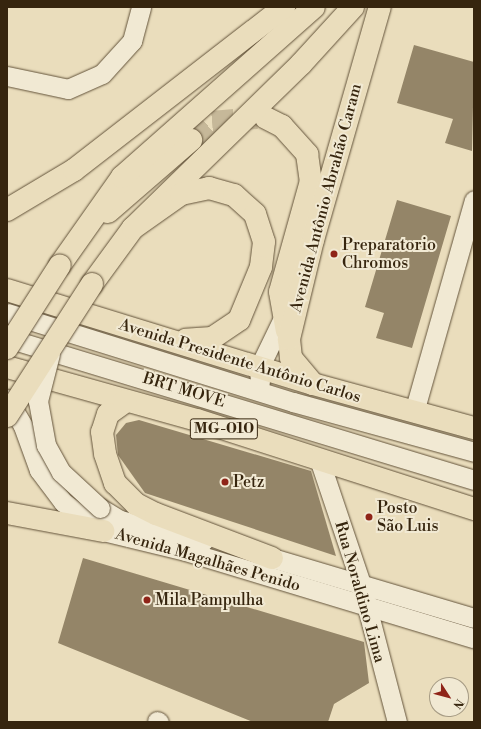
<!DOCTYPE html>
<html>
<head>
<meta charset="utf-8">
<style>
  body { margin:0 }
  #map { position:relative; width:481px; height:729px; overflow:hidden; background:#eaddbc; font-family:"Libre Bodoni",serif }
  div>[style] { position:absolute }
  [style*='--x'] { left:calc(var(--x)*1px); top:calc(var(--y)*1px); width:calc(var(--w)*1px); rotate:calc(var(--a)*1deg) }
  .building>* { inset:0; background:#948568 }
  .major-tunnel>* { height:22px; margin-top:-11px; transform-origin:0; background:repeating-linear-gradient(90deg,#c6b899 0 22px,transparent 0 33px) }
  .roads { filter:drop-shadow(0 0 1px #63533a) drop-shadow(0 0 1px #63533a) }
  .minor>* { height:19px; margin:-9.5px; padding:0 9.5px; transform-origin:9.5px; border-radius:9.5px; background:#f1e9d3 }
  .major>* { height:22px; margin:-11px; padding:0 11px; transform-origin:11px; border-radius:11px; background:#eaddbc }
  .highway>* { height:22px; margin:-11px; padding:0 11px; transform-origin:11px; border-radius:11px; background:#eaddbc }
  .bridges { filter:drop-shadow(0 0 1px #63533a) drop-shadow(0 0 1px #63533a) }
  .minor-bridge>* { height:19px; margin:-9.5px; padding:0 9.5px; transform-origin:9.5px; border-radius:9.5px; background:#f1e9d3 }
  .major-bridge>* { height:22px; margin:-11px; padding:0 11px; transform-origin:11px; border-radius:11px; background:#eaddbc }
  .dots>* { width:11px; height:11px; translate:-50% -50%; box-sizing:border-box; border:2px solid #f1e9d3; border-radius:50% }
  span { translate:-50% -50%; white-space:nowrap; text-align:center; line-height:1.15; -webkit-text-stroke:4px #f1e9d3; paint-order:stroke }
  .shield-label span { padding:1px 3px; background:#f1e9d3; border:1px solid; border-radius:3px; -webkit-text-stroke-width:0 }
  .shield-label { font-size:15px; color:#36250e; font-weight:700 }
  .street-label { font-size:16px; color:#36250e }
  .poi-label { font-size:16px; color:#36250e }
  .left { translate:0 -50%; text-align:left }
  .frame { position:absolute; inset:0; border:8px solid #36250e; pointer-events:none }
  .north { position:absolute; left:429px; top:677px; width:40px; height:40px; box-sizing:border-box; background:#f1e9d3; border:1px solid #a69b84; border-radius:50%; rotate:126deg; font-size:11px; font-weight:700; line-height:16px; text-align:center; color:#36250e }
  .north::after { content:''; display:block; margin:auto; width:14px; height:18px; background:#8f2418; clip-path:polygon(50% 0,100% 100%,50% 72%,0 100%) }
</style>
</head>
<body>
<div id="map">
  <div class="building">
    <div style="clip-path:polygon(414px 45px,474px 62px,472px 151px,445px 143px,453px 119px,397px 103px)"></div>
    <div style="clip-path:polygon(397px 200px,451px 216px,412px 348px,376px 338px,384px 313px,365px 307px)"></div>
    <div style="clip-path:polygon(139px 420px,311px 471px,336px 556px,145px 493px,118px 455px,116px 435px,126px 423px)"></div>
    <div style="clip-path:polygon(83px 558px,364px 642px,369px 683px,334px 704px,328px 722px,253px 722px,58px 643px)"></div>
  </div>
  <div class="major-tunnel">
    <div style="--x:191;--y:140;--w:28;--a:-41"></div>
    <div style="--x:212;--y:122;--w:45;--a:-5.1"></div>
  </div>
  <div class="roads">
    <div class="minor">
      <div style="--x:7;--y:76;--w:62;--a:12"></div>
      <div style="--x:68;--y:89;--w:37;--a:-24"></div>
      <div style="--x:102;--y:74;--w:45;--a:-47.7"></div>
      <div style="--x:132;--y:41;--w:35;--a:-75"></div>
      <div style="--x:7;--y:313;--w:300;--a:17.3"></div>
      <div style="--x:293;--y:402;--w:188;--a:15.4"></div>
      <div style="--x:7;--y:338;--w:488;--a:16.9"></div>
      <div style="--x:260;--y:382;--w:14;--a:-94"></div>
      <div style="--x:259;--y:368;--w:67;--a:-64.2"></div>
      <div style="--x:7;--y:399;--w:31;--a:59"></div>
      <div style="--x:23;--y:426;--w:47;--a:70"></div>
      <div style="--x:39;--y:470;--w:40;--a:53"></div>
      <div style="--x:63;--y:502;--w:49;--a:35.9"></div>
      <div style="--x:103;--y:531;--w:84;--a:13.7"></div>
      <div style="--x:185;--y:551;--w:302;--a:16.8"></div>
      <div style="--x:414;--y:412;--w:220;--a:-74.2"></div>
      <div style="--x:320;--y:462;--w:129;--a:71.4"></div>
      <div style="--x:361;--y:584;--w:143;--a:75.4"></div>
      <div style="--x:100;--y:508;--w:23;--a:31"></div>
      <div style="--x:120;--y:520;--w:86;--a:14.2"></div>
      <div style="--x:259;--y:554;--w:224;--a:16.6"></div>
      <div style="--x:157;--y:721;--w:2;--a:27"></div>
    </div>
    <div class="major">
      <div style="--x:266;--y:118;--w:18;--a:27"></div>
      <div style="--x:282;--y:126;--w:38;--a:48"></div>
      <div style="--x:307;--y:154;--w:27;--a:82"></div>
      <div style="--x:311;--y:181;--w:115;--a:105.6"></div>
      <div style="--x:280;--y:292;--w:39;--a:80"></div>
      <div style="--x:108;--y:212;--w:110;--a:-40.9"></div>
      <div style="--x:60;--y:265;--w:108;--a:-54.8"></div>
      <div style="--x:122;--y:177;--w:256;--a:-41.5"></div>
      <div style="--x:92;--y:284;--w:69;--a:-53.8"></div>
      <div style="--x:133;--y:228;--w:235;--a:-44.3"></div>
      <div style="--x:301;--y:64;--w:77;--a:-47.6"></div>
      <div style="--x:313;--y:384;--w:34;--a:-130"></div>
      <div style="--x:291;--y:358;--w:19;--a:-96"></div>
      <div style="--x:289;--y:339;--w:102;--a:-76.4"></div>
      <div style="--x:313;--y:240;--w:242;--a:-74"></div>
      <div style="--x:7;--y:513;--w:98;--a:10.6"></div>
    </div>
    <div class="highway">
      <div style="--x:7;--y:210;--w:78;--a:-30.8"></div>
      <div style="--x:74;--y:170;--w:266;--a:-37.8"></div>
      <div style="--x:133;--y:228;--w:59;--a:-35.3"></div>
      <div style="--x:181;--y:194;--w:29;--a:-12"></div>
      <div style="--x:209;--y:188;--w:26;--a:16"></div>
      <div style="--x:234;--y:195;--w:28;--a:42"></div>
      <div style="--x:255;--y:214;--w:29;--a:72"></div>
      <div style="--x:264;--y:242;--w:25;--a:97"></div>
      <div style="--x:261;--y:267;--w:57;--a:112.5"></div>
      <div style="--x:239;--y:320;--w:32;--a:146"></div>
      <div style="--x:212;--y:338;--w:26;--a:176"></div>
      <div style="--x:7;--y:290;--w:320;--a:17.1"></div>
      <div style="--x:313;--y:384;--w:167;--a:15.3"></div>
      <div style="--x:7;--y:367;--w:197;--a:15.6"></div>
      <div style="--x:197;--y:420;--w:291;--a:17.8"></div>
      <div style="--x:126;--y:401;--w:22;--a:144"></div>
      <div style="--x:108;--y:414;--w:19;--a:108"></div>
      <div style="--x:102;--y:432;--w:22;--a:82"></div>
      <div style="--x:105;--y:454;--w:31;--a:71"></div>
      <div style="--x:115;--y:483;--w:30;--a:45"></div>
      <div style="--x:136;--y:504;--w:22;--a:27"></div>
      <div style="--x:156;--y:514;--w:124;--a:20.8"></div>
    </div>
  </div>
  <div class="bridges">
    <div class="minor-bridge">
      <div style="--x:50;--y:354;--w:49;--a:104.3"></div>
      <div style="--x:38;--y:401;--w:45;--a:79.7"></div>
      <div style="--x:46;--y:445;--w:31;--a:61"></div>
      <div style="--x:61;--y:472;--w:53;--a:42.7"></div>
    </div>
    <div class="major-bridge">
      <div style="--x:7;--y:348;--w:98;--a:-57.4"></div>
      <div style="--x:7;--y:416;--w:157;--a:-57.2"></div>
    </div>
  </div>
  <div class="dots">
    <div style="left:334px;top:254px;background:#8f2418"></div>
    <div style="left:225px;top:482px;background:#8f2418"></div>
    <div style="left:369px;top:517px;background:#8f2418"></div>
    <div style="left:147px;top:600px;background:#8f2418"></div>
  </div>
  <div class="shield-label">
    <span style="left:224px;top:429px">MG-010</span>
  </div>
  <div class="street-label">
    <span style="left:326px;top:198px;rotate:-75deg">Avenida Antônio Abrahão Caram</span>
    <span style="left:240px;top:361px;rotate:17deg">Avenida Presidente Antônio Carlos</span>
    <span style="left:184px;top:390px;rotate:17deg">BRT MOVE</span>
    <span style="left:208px;top:560px;rotate:16deg">Avenida Magalhães Penido</span>
    <span style="left:360px;top:592px;rotate:74deg">Rua Noraldino Lima</span>
  </div>
  <div class="poi-label">
    <span class="left" style="left:342px;top:254px">Preparatorio<br>Chromos</span>
    <span class="left" style="left:233px;top:482px">Petz</span>
    <span class="left" style="left:377px;top:517px">Posto<br>São Luis</span>
    <span class="left" style="left:155px;top:600px">Mila Pampulha</span>
  </div>
  <div class="frame"></div>
  <div class="north">N</div>
</div>
</body>
</html>
